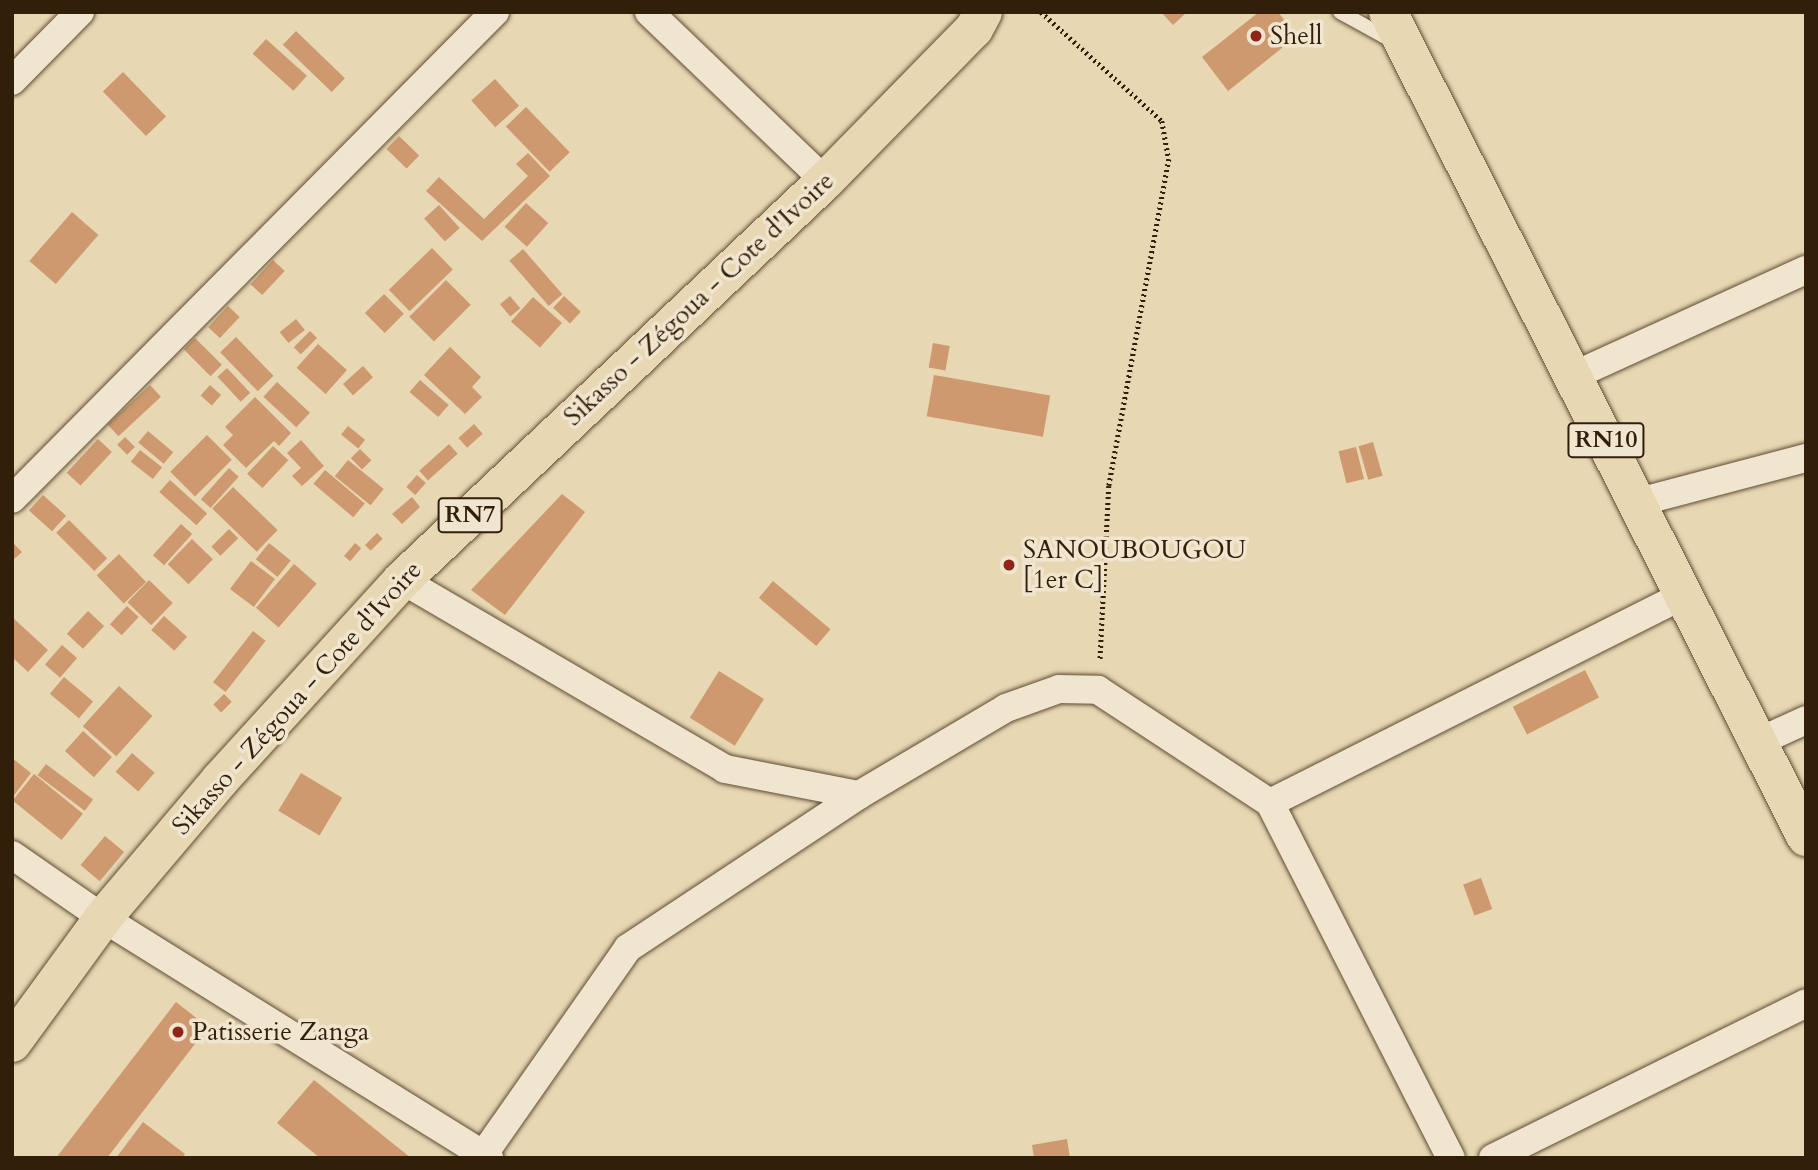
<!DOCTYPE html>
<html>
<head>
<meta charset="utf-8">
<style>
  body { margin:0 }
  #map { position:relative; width:1818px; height:1170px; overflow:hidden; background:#e8d7b3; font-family:Cardo,serif }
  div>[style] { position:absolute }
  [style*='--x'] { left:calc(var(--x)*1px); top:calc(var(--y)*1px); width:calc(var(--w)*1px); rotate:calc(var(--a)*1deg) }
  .building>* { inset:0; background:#ce996e; transform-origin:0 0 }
  .path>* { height:4.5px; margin-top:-2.25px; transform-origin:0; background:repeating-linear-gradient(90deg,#311f0a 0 2px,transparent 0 5.5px) }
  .roads { filter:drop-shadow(0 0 2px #5f4d34) drop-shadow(0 0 2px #5f4d34) }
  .lane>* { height:14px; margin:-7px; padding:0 7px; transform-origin:7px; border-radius:7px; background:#f0e5ce }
  .street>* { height:28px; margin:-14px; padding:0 14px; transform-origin:14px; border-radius:14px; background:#f0e5ce }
  .highway>* { height:38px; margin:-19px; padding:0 19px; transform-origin:19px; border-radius:19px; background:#e8d7b3 }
  .dots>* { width:19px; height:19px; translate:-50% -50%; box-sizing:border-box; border:4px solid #f0e5ce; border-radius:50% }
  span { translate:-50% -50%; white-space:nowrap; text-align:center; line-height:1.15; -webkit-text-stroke:7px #f0e5ce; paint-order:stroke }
  .shield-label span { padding:2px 5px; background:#f0e5ce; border:2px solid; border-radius:5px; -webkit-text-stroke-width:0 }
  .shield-label { font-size:24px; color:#311f0a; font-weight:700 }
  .poi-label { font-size:26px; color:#311f0a }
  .left { translate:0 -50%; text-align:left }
  .street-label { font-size:26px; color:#311f0a }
  .frame { position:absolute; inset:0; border:14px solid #311f0a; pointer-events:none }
</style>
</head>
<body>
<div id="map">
  <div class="building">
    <div style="clip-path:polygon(1161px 12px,1187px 12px,1173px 25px)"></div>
    <div style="clip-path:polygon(1259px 12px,1278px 12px,1297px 36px,1228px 91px,1202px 57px)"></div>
    <div style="left:296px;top:31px;width:68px;height:19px;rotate:44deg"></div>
    <div style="left:266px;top:39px;width:55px;height:20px;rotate:42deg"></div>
    <div style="left:123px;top:72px;width:62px;height:28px;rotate:46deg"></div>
    <div style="left:495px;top:79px;width:36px;height:32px;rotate:48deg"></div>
    <div style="left:526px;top:107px;width:63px;height:28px;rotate:46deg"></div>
    <div style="left:399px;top:136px;width:28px;height:18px;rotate:44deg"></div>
    <div style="clip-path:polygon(528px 153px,550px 176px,482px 241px,426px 191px,439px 177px,484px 219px,528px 176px,516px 164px)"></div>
    <div style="left:526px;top:203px;width:30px;height:32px;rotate:42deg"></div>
    <div style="left:439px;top:205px;width:31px;height:20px;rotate:48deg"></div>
    <div style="left:72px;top:212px;width:35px;height:65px;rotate:41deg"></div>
    <div style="left:432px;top:248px;width:30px;height:60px;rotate:46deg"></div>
    <div style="left:523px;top:249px;width:60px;height:18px;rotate:49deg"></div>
    <div style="left:273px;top:260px;width:16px;height:33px;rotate:43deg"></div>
    <div style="left:446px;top:280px;width:35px;height:52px;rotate:45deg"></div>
    <div style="left:384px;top:294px;width:28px;height:27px;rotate:45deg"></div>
    <div style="left:510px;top:296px;width:16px;height:13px;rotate:50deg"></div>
    <div style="left:564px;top:296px;width:23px;height:16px;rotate:43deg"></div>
    <div style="left:533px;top:297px;width:39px;height:33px;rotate:42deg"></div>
    <div style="left:228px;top:306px;width:16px;height:29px;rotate:43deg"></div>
    <div style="left:296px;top:319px;width:14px;height:21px;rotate:51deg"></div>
    <div style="left:310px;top:331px;width:10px;height:23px;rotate:45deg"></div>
    <div style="left:236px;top:337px;width:54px;height:22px;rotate:46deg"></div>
    <div style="left:195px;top:338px;width:38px;height:16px;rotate:45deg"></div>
    <div style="left:933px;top:343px;width:17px;height:25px;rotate:10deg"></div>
    <div style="left:318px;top:344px;width:39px;height:32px;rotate:42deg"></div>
    <div style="clip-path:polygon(450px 347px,481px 377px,472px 387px,482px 397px,465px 414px,424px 375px)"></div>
    <div style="left:363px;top:366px;width:15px;height:27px;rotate:48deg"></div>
    <div style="left:227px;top:368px;width:34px;height:13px;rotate:47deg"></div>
    <div style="left:934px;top:375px;width:118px;height:42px;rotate:10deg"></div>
    <div style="left:420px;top:380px;width:38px;height:16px;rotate:41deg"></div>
    <div style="left:277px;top:382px;width:45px;height:20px;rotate:43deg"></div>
    <div style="left:150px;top:385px;width:16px;height:58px;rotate:47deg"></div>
    <div style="left:210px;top:385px;width:15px;height:14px;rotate:42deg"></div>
    <div style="clip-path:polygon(255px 397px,291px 433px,279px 446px,274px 441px,246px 468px,223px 445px,233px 435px,225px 427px)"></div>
    <div style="left:474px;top:424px;width:13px;height:21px;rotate:48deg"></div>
    <div style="left:348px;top:426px;width:22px;height:11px;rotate:39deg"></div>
    <div style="left:148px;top:431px;width:33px;height:15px;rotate:40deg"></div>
    <div style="left:207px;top:435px;width:35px;height:52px;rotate:45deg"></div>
    <div style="left:125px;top:437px;width:14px;height:11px;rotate:45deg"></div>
    <div style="left:98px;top:439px;width:19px;height:46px;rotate:43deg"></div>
    <div style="clip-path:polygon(301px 440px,324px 466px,302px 486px,292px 476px,301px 468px,287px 453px)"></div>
    <div style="left:1373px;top:442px;width:35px;height:15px;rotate:74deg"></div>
    <div style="left:449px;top:444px;width:13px;height:40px;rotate:48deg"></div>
    <div style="left:273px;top:446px;width:21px;height:38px;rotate:43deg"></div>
    <div style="left:1356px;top:447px;width:33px;height:18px;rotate:76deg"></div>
    <div style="left:360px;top:449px;width:16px;height:13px;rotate:45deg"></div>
    <div style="left:140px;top:450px;width:28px;height:15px;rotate:38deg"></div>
    <div style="left:348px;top:460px;width:46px;height:21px;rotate:39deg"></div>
    <div style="left:229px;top:468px;width:13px;height:42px;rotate:42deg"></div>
    <div style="left:325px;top:470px;width:52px;height:18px;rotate:40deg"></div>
    <div style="left:417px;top:475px;width:12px;height:16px;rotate:42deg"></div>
    <div style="left:170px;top:480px;width:50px;height:16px;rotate:42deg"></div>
    <div style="left:233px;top:487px;width:62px;height:30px;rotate:44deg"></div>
    <div style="clip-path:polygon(562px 494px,585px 512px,505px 615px,471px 590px)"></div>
    <div style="left:43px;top:495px;width:31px;height:21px;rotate:42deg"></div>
    <div style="clip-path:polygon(412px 497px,420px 507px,402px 524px,392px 514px)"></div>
    <div style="left:69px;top:520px;width:54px;height:18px;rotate:45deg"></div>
    <div style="left:181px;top:524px;width:15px;height:42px;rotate:42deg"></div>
    <div style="left:229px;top:529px;width:13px;height:25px;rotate:45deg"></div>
    <div style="left:377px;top:533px;width:8px;height:17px;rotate:45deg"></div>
    <div style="left:192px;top:539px;width:29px;height:35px;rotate:44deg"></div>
    <div style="clip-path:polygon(12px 542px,22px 552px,12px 561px)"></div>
    <div style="left:269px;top:543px;width:28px;height:21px;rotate:39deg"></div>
    <div style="left:355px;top:543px;width:8px;height:17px;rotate:40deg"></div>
    <div style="left:119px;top:554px;width:39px;height:31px;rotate:46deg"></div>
    <div style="left:251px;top:561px;width:30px;height:35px;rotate:37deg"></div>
    <div style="left:294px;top:564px;width:30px;height:58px;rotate:41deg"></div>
    <div style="left:149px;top:580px;width:33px;height:31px;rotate:44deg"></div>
    <div style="left:773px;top:581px;width:75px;height:22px;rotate:40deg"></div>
    <div style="left:127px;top:606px;width:16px;height:25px;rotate:43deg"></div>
    <div style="left:88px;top:611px;width:22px;height:31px;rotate:43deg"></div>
    <div style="left:164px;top:616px;width:31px;height:19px;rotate:42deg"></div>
    <div style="clip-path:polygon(12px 617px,48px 650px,28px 672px,12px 657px)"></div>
    <div style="left:253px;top:631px;width:16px;height:65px;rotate:38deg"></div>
    <div style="left:62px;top:645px;width:20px;height:26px;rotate:41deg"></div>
    <div style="left:1585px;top:670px;width:31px;height:81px;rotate:63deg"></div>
    <div style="left:719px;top:671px;width:53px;height:55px;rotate:32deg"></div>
    <div style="left:64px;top:677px;width:38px;height:22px;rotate:40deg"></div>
    <div style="left:119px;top:686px;width:45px;height:54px;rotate:42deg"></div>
    <div style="left:224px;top:694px;width:11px;height:15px;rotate:45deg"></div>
    <div style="left:83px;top:731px;width:39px;height:27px;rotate:42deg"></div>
    <div style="left:132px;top:753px;width:30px;height:25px;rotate:41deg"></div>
    <div style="clip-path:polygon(12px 758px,31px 773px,12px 798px)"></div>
    <div style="left:46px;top:764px;width:59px;height:14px;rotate:37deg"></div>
    <div style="left:301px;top:773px;width:48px;height:44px;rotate:31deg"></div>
    <div style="left:34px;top:774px;width:63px;height:34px;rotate:39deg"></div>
    <div style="left:105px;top:836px;width:25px;height:38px;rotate:40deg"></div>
    <div style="left:1481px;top:878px;width:33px;height:19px;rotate:70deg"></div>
    <div style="clip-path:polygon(176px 1002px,208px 1027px,107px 1158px,56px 1158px)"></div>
    <div style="clip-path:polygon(314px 1080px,411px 1158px,320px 1158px,277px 1123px)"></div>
    <div style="clip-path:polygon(143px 1122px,185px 1154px,182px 1158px,116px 1158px)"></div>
    <div style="clip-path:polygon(1067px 1139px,1070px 1158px,1034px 1158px,1032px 1145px)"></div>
  </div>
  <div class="path">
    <div style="--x:1041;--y:12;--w:163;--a:42"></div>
    <div style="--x:1162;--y:121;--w:39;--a:80"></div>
    <div style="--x:1169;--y:159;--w:332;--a:100.4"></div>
    <div style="--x:1109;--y:486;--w:175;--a:92.9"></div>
  </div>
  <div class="roads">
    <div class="lane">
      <div style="--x:1340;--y:12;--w:58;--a:28.8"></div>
    </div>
    <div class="street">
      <div style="--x:649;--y:12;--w:244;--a:43.8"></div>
      <div style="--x:12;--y:81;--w:97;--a:-45.4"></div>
      <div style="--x:1573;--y:376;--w:256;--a:-24.5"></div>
      <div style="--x:12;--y:499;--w:686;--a:-45.24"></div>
      <div style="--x:1639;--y:502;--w:173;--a:-14.8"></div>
      <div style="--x:402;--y:580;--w:374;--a:30.3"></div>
      <div style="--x:725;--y:769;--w:136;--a:11"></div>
      <div style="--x:1758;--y:742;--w:53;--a:-24.6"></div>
      <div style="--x:1270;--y:803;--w:463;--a:-26.7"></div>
      <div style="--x:12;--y:855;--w:111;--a:34.7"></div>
      <div style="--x:103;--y:918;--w:455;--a:31.9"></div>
      <div style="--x:481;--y:1158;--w:256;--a:-55"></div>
      <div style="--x:628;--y:948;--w:277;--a:-33.5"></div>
      <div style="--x:859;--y:795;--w:171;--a:-30.6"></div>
      <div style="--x:1006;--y:708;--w:56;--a:-19.7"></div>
      <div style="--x:1059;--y:689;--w:39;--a:1"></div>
      <div style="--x:1098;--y:690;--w:206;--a:33.3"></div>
      <div style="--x:1270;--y:803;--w:398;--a:63"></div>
      <div style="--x:1493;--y:1158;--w:349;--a:-26.3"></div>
    </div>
    <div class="highway">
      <div style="--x:1388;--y:12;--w:925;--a:63.13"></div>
      <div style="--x:12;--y:1043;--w:155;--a:-53.9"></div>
      <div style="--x:103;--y:918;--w:181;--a:-49.7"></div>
      <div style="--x:220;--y:780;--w:270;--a:-47.7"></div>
      <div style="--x:402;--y:580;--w:581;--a:-43.33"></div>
      <div style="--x:825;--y:181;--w:213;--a:-45.6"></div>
      <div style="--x:974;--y:29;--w:19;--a:-62"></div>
    </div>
  </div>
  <div class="dots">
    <div style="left:1256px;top:36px;background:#8f2418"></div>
    <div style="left:1009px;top:565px;background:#8f2418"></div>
    <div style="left:178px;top:1032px;background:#8f2418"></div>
  </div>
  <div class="shield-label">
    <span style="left:1606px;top:440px">RN10</span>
    <span style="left:470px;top:515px">RN7</span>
  </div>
  <div class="poi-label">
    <span class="left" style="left:1270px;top:36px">Shell</span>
    <span class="left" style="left:1023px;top:565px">SANOUBOUGOU<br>[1er C]</span>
    <span class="left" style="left:192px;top:1032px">Patisserie Zanga</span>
  </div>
  <div class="street-label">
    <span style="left:699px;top:299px;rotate:-43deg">Sikasso - Zégoua - Cote d'Ivoire</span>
    <span style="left:297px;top:698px;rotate:-48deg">Sikasso - Zégoua - Cote d'Ivoire</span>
  </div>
  <div class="frame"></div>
</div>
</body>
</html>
